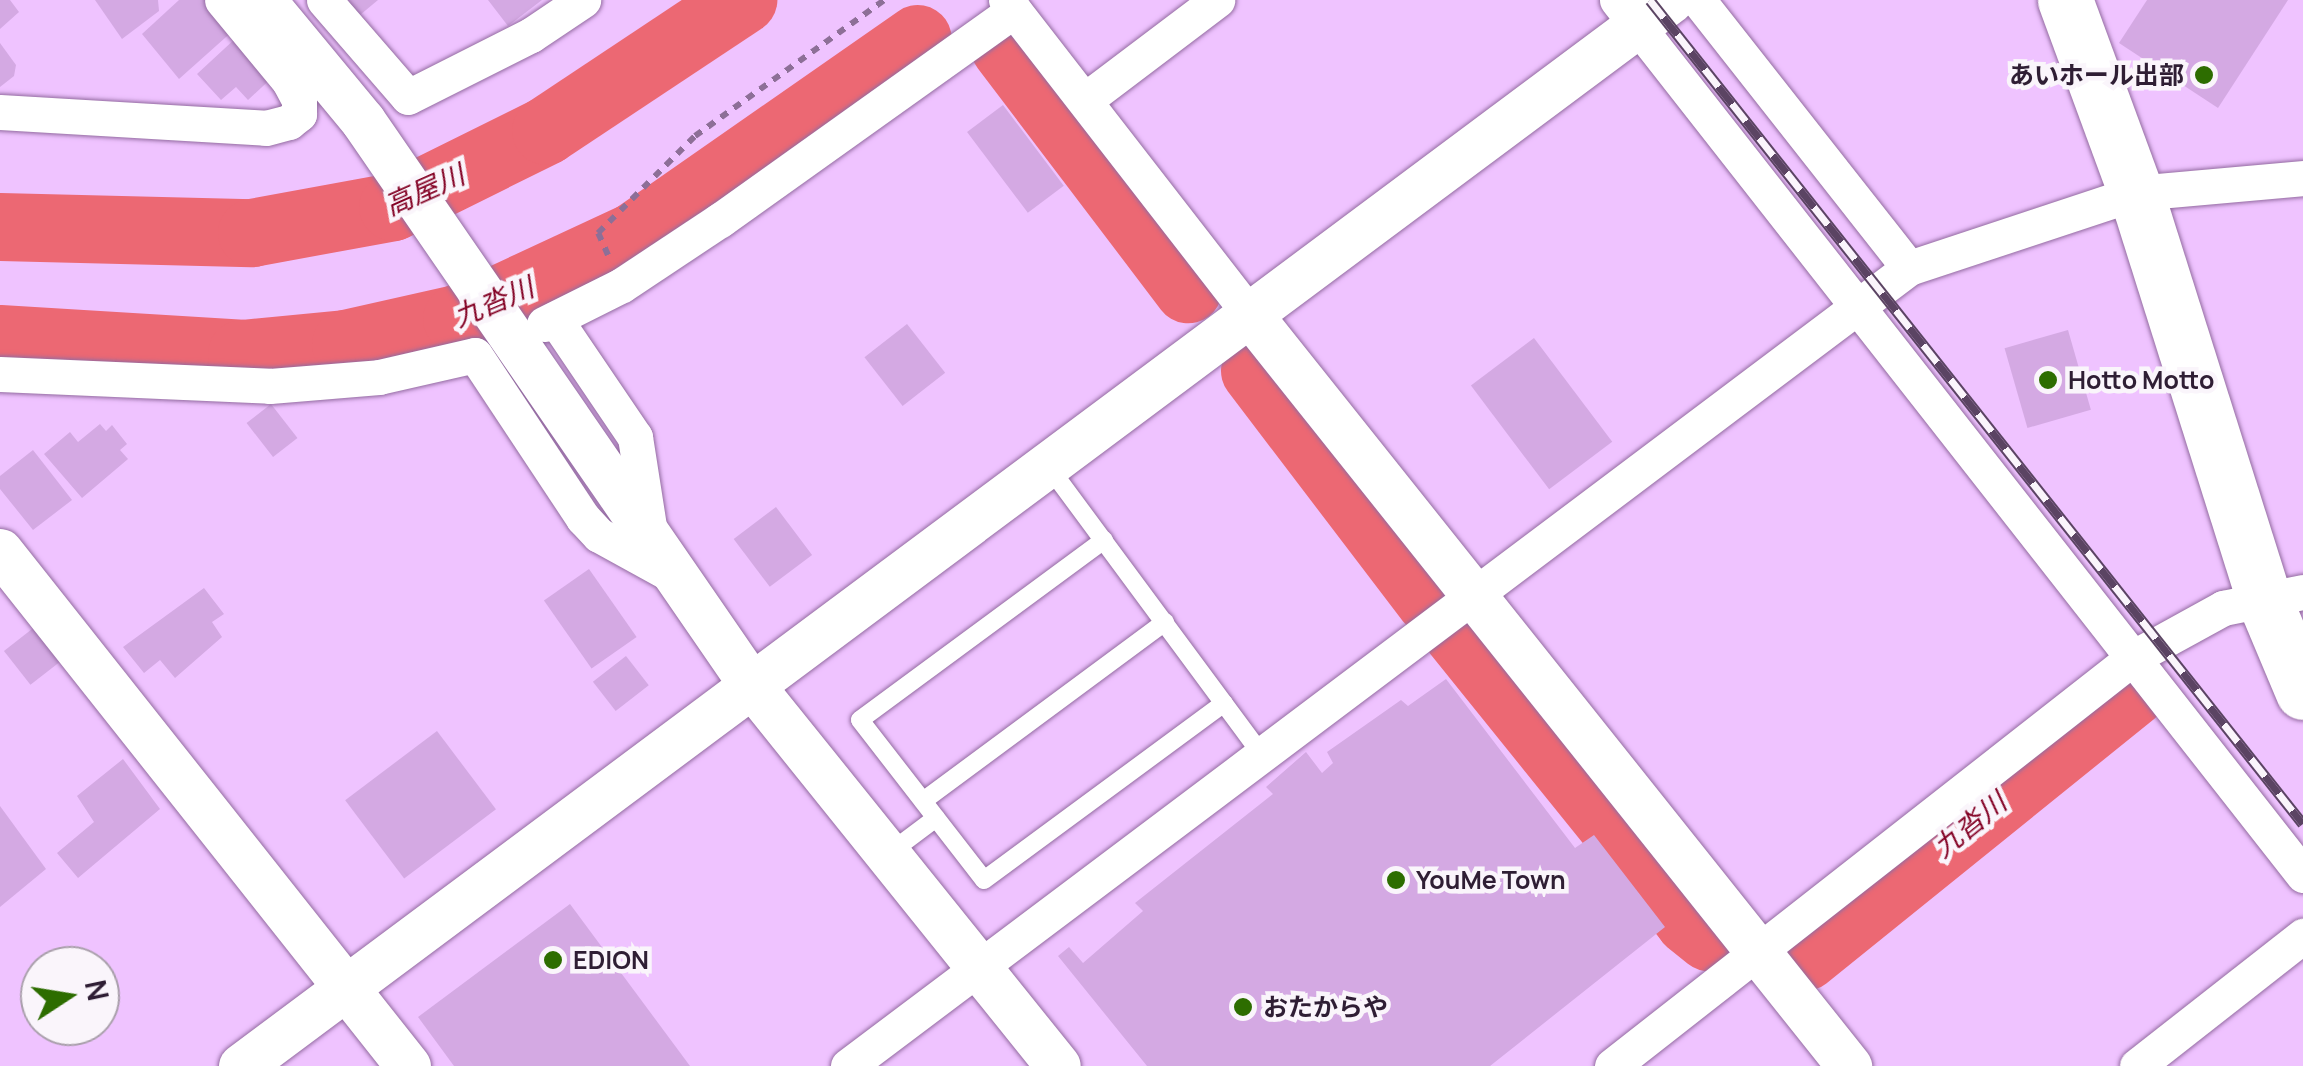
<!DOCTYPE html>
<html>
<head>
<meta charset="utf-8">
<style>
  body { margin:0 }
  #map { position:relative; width:2303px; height:1066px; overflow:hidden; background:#efc3ff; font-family:Manrope,"Noto Sans JP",sans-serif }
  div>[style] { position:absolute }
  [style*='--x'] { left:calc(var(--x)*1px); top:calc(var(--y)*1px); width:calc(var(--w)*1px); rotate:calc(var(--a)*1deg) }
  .river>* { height:68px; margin:-34px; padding:0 34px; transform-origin:34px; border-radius:34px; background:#ec6873 }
  .building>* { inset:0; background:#d4a9e3; transform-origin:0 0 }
  .path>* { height:6px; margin-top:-3px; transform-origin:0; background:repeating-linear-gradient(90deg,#8d6f97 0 8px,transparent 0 16px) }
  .roads { filter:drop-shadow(0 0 2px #936ba1) drop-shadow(0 0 2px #936ba1) }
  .service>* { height:18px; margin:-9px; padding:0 9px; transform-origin:9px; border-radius:9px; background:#fff }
  .minor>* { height:35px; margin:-17.5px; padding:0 17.5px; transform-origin:17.5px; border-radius:17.5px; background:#fff }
  .tertiary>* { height:45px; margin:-22.5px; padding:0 22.5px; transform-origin:22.5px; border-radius:22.5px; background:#fff }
  .trunk>* { height:55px; margin:-27.5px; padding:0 27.5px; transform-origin:27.5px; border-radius:27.5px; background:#fff }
  .rail>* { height:11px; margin-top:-5.5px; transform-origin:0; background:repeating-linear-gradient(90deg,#faf5fb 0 22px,#5b4463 0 44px); box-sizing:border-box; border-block:2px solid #5b4463 }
  .dots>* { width:28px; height:28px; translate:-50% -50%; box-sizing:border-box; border:5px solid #faf5fb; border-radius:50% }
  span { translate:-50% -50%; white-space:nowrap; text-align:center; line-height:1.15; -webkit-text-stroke:9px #faf5fb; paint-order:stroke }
  .poi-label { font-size:25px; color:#2f1e34; font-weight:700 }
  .right { translate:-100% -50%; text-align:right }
  .left { translate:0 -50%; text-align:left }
  .water-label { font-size:28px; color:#830124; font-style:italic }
  .north { position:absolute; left:20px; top:946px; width:100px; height:100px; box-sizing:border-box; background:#faf5fb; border:2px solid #a99fab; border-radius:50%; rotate:78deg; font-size:28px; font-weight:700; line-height:40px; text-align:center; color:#2f1e34 }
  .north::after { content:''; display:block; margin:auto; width:35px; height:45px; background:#2d6d00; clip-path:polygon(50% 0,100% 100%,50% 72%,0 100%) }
</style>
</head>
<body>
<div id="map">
  <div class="river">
    <div style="--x:1005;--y:48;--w:303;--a:52.8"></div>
    <div style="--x:0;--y:227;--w:252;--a:1.4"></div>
    <div style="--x:252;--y:233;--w:143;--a:-10.4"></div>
    <div style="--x:393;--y:207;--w:171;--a:-26.4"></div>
    <div style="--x:546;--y:131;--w:237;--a:-33.6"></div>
    <div style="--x:0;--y:339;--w:242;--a:3.5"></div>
    <div style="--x:242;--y:354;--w:104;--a:-5.5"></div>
    <div style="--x:346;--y:344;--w:114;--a:-12.7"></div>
    <div style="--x:457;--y:319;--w:195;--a:-24.9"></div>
    <div style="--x:634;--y:237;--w:346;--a:-34.9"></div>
    <div style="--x:1255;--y:371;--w:289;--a:52.7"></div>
    <div style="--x:1457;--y:633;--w:370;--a:51.1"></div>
    <div style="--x:1689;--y:921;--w:26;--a:39"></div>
    <div style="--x:1805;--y:957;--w:422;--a:-38.9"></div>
  </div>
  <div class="building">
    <div style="clip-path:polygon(0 0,10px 0,19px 12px,0 29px)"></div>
    <div style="clip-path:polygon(95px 0,158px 0,159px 11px,122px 39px)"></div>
    <div style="clip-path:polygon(179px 0,208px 0,235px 29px,179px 79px,142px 34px)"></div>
    <div style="clip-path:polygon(347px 0,378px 0,360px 15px)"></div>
    <div style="clip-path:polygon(488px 0,542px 0,508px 26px)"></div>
    <div style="clip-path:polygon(2147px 0,2288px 0,2218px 108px,2119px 43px)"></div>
    <div style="clip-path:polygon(237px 37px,277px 73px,248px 100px,236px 87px,221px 100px,197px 74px)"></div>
    <div style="clip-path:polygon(0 43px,16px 65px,14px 76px,0 87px)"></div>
    <div style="left:1003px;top:105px;width:101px;height:45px;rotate:53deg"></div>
    <div style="left:907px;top:324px;width:62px;height:54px;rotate:52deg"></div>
    <div style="left:2068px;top:330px;width:83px;height:66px;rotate:74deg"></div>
    <div style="left:1534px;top:338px;width:130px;height:79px;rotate:53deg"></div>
    <div style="left:271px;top:404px;width:43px;height:31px;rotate:52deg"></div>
    <div style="clip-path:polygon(100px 424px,106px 431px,112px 425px,127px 444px,120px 450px,128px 459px,82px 498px,44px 454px,70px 432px,78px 442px)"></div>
    <div style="clip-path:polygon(33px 450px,72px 500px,33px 530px,0 489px,0 476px)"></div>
    <div style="left:776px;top:507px;width:60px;height:53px;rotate:53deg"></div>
    <div style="left:589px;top:569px;width:83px;height:55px;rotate:55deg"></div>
    <div style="clip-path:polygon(204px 588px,224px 614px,212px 622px,222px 637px,175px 678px,160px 660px,144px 673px,123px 647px)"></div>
    <div style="left:41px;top:622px;width:43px;height:47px;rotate:52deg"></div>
    <div style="left:626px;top:656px;width:37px;height:42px;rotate:52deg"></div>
    <div style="clip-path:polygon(1446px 679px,1575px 848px,1594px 835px,1665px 927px,1490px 1066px,1147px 1066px,1058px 956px,1069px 947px,1083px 963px,1143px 911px,1135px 903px,1273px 794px,1266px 787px,1306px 752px,1322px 773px,1333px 763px,1327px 752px,1401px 700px,1408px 706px)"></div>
    <div style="left:437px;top:731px;width:98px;height:115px;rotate:53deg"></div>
    <div style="clip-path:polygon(123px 759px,160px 809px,78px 878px,57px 853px,94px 822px,77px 796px)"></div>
    <div style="clip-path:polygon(0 806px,46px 869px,0 907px)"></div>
    <div style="clip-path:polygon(570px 904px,690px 1066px,454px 1066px,418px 1017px)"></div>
  </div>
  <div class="path">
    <div style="--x:608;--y:255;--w:24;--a:-114"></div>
    <div style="--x:598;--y:233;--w:137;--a:-45"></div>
    <div style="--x:695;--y:136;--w:233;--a:-35.7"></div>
  </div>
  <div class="roads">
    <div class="service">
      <div style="--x:1049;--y:467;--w:358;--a:53.5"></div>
      <div style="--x:1104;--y:540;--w:303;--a:143.6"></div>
      <div style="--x:860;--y:720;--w:202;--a:52.2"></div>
      <div style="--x:984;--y:880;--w:298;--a:-36.4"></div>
      <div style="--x:923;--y:801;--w:301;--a:-36.5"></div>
      <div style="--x:888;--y:854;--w:60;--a:-36.9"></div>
    </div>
    <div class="minor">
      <div style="--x:324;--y:0;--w:128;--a:49.1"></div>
      <div style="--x:408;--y:97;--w:138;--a:-26.8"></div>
      <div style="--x:531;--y:35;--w:63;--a:-33.9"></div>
      <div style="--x:1006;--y:0;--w:393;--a:52.2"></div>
      <div style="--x:1617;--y:0;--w:1112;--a:51.9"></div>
      <div style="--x:1698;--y:0;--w:341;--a:51.8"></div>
      <div style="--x:1085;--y:100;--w:166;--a:-37.1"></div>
      <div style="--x:0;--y:112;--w:266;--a:3.4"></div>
      <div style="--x:266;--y:128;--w:24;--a:-15"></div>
      <div style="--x:289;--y:122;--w:13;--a:-39"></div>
      <div style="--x:299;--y:114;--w:14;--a:-90"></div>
      <div style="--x:299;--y:100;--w:21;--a:-118"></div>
      <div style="--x:289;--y:81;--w:105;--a:-129.6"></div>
      <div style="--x:555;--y:319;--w:143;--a:55.9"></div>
      <div style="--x:635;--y:437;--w:103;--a:81.1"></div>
      <div style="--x:544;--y:324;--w:87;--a:-26.6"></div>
      <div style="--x:622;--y:285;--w:118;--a:-33.6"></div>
      <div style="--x:720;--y:220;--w:361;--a:-35.5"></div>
      <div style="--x:0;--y:374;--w:270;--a:2.5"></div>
      <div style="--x:270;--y:386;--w:109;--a:-4.7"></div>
      <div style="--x:379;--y:377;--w:98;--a:-12.9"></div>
      <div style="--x:475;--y:355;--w:196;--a:56.5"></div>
      <div style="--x:583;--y:518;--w:23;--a:47"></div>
      <div style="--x:599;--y:535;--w:85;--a:28.7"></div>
      <div style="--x:848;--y:1066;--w:1328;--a:-36.95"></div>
      <div style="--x:1909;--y:268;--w:239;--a:-18.3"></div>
      <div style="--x:2136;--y:193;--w:168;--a:-5.1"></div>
      <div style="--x:1612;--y:1066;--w:663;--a:-38.08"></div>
      <div style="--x:2134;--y:657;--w:102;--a:-28.8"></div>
      <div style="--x:2223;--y:608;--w:82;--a:-11.3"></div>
      <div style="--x:2137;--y:1066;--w:211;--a:-38.1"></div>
    </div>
    <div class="tertiary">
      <div style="--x:263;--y:0;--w:157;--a:50.4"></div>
      <div style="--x:363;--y:121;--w:682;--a:55.45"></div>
      <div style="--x:750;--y:683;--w:491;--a:51.2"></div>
      <div style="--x:1247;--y:311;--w:966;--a:51.43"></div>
      <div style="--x:0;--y:551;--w:657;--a:51.61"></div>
      <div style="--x:241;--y:1066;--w:1784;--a:-36.7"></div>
    </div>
    <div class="trunk">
      <div style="--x:2065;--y:0;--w:206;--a:69.8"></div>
      <div style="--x:2136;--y:193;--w:423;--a:72.5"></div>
      <div style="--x:2263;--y:597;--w:103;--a:67.2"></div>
    </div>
  </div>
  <div class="rail">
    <div style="--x:1650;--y:0;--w:1051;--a:51.6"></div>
  </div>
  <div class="dots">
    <div style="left:2204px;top:75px;background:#2d6d00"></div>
    <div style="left:2048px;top:380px;background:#2d6d00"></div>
    <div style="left:1396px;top:880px;background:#2d6d00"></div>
    <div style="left:553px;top:960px;background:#2d6d00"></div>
    <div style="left:1243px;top:1007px;background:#2d6d00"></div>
  </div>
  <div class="poi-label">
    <span class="right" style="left:2184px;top:75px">あいホール出部</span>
    <span class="left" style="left:2068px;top:380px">Hotto Motto</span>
    <span class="left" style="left:1416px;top:880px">YouMe Town</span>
    <span class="left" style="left:573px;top:960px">EDION</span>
    <span class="left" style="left:1263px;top:1007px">おたからや</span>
  </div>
  <div class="water-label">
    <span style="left:424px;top:189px;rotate:-24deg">高屋川</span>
    <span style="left:493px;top:301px;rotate:-23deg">九沓川</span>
    <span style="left:1969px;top:824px;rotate:-39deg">九沓川</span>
  </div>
  <div class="north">N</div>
</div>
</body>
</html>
